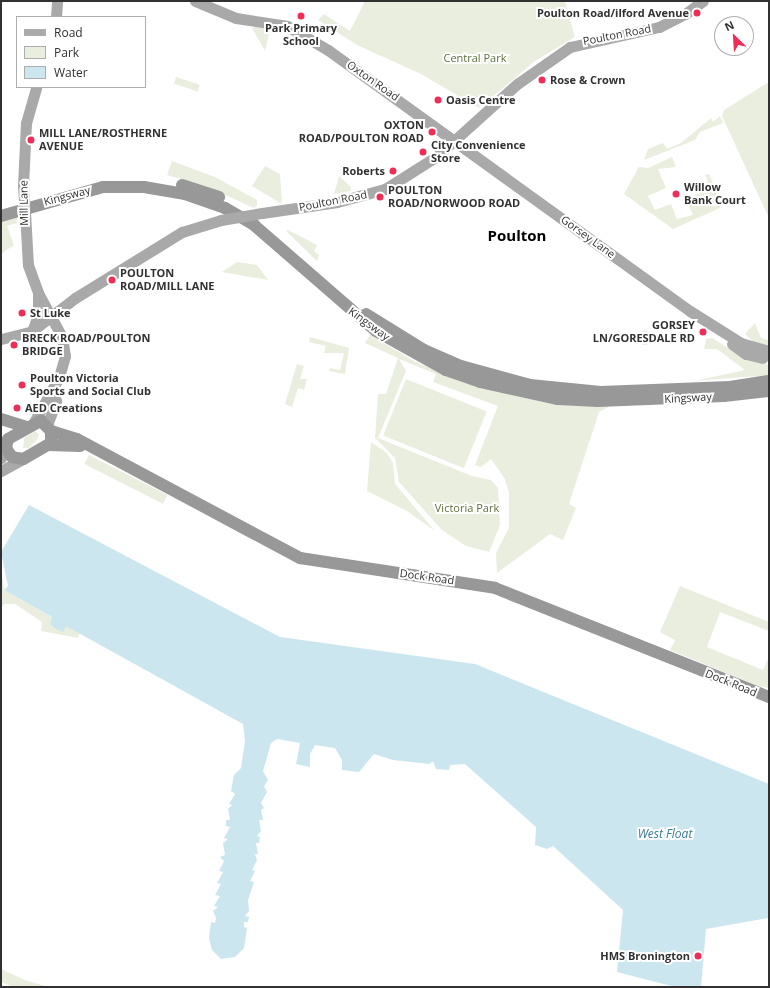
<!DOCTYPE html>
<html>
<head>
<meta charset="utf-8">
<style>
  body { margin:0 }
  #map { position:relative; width:770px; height:988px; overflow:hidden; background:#fff; font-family:"Open Sans",sans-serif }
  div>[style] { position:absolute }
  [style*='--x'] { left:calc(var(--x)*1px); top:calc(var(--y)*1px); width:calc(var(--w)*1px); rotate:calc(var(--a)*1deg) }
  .green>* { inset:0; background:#eaeedf; transform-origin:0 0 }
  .round { border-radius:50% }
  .water>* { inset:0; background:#cbe6ef }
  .major>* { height:11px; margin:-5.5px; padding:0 5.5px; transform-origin:5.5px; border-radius:5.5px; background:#a9a9a9 }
  .highway>* { height:12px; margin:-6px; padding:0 6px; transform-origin:6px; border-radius:6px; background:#989898 }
  .major-bridge>* { height:11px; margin:-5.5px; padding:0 5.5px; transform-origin:5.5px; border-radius:5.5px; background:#a9a9a9 }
  .dots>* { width:11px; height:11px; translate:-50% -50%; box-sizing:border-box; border:2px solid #fff; border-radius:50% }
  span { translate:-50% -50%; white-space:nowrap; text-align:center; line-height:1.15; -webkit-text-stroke:4px #fff; paint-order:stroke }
  .poi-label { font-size:11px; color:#313131; font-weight:700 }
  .right { translate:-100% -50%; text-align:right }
  .left { translate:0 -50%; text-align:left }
  .street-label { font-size:11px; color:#313131 }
  .park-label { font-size:11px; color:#5b703c }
  .water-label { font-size:12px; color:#387b92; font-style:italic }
  .district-label { font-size:15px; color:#000; font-weight:700 }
  .frame { position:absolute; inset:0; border:2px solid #313131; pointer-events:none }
  .legend { position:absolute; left:16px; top:16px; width:130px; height:72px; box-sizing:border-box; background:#fff; border:1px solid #adadad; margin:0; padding:5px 7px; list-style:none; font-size:12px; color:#313131 }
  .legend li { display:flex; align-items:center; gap:8px; height:20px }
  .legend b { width:20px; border:1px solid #adadad }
  .north { position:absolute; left:714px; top:16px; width:40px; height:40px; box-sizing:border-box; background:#fff; border:1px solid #adadad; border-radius:50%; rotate:335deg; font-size:11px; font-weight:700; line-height:16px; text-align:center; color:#313131 }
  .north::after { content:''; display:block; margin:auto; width:14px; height:18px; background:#ee2e56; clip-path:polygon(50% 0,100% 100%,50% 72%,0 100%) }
</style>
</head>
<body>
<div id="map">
  <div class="green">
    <div style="clip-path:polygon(365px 1px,565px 1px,575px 37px,535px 61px,479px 108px,421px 74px,357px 45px,318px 20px,324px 14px,350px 31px)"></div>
    <div style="clip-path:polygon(255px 27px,264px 28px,269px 34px,265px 51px,252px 28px)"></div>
    <div style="left:176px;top:77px;width:25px;height:7px;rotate:18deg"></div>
    <div style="clip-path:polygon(769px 82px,769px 218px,722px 116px,724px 110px)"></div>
    <div style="clip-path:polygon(720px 116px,723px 123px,700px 132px,695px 140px,644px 160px,648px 149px,663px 143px,667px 149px,681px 143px,711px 118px,713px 122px)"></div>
    <div style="clip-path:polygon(672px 157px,676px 167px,658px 169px,666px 188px,648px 196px,655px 210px,671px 204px,677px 219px,693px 215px,686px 199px,705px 191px,702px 185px,708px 182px,705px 175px,709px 174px,722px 204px,720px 208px,673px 229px,624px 194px,639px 167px,648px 168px)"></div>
    <div style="clip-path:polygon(172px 161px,215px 177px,257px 200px,257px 205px,254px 208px,208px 187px,167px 175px)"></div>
    <div style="clip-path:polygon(265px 166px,280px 174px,282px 204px,252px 186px)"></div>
    <div style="clip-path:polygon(339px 176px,351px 187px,351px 191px,334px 194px)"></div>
    <div style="clip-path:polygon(17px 216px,17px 223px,7px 226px,14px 245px,1px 254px,1px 221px)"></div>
    <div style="clip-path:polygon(288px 230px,317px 245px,314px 251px,319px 255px,317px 261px,286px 231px)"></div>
    <div style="clip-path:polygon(237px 262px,257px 265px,268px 280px,222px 272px)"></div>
    <div style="clip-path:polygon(755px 323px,761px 338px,769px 340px,769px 346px,756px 344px,745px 334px)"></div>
    <div class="round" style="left:638px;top:331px;width:14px;height:14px"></div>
    <div style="clip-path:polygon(370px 335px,414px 361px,461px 382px,539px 401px,610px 406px,599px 412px,569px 504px,576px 508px,563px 540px,550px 534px,497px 573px,496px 553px,509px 528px,509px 493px,505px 479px,491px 459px,481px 467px,475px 465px,498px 406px,433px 382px,436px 374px,399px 359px,406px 371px,378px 438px,472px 476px,491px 480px,498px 488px,500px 525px,489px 552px,466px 546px,442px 530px,399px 482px,395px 458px,375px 438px,378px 394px,386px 394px,398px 358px,365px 343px)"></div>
    <div style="clip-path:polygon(310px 337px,349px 348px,345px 374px,329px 371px,330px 368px,340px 370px,344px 353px,324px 353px,326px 346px,309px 342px)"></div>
    <div style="clip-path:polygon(712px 338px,743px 357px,769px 365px,769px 375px,694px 381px,745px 370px,717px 349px,704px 349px,706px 339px)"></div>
    <div style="clip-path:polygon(297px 364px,304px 366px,300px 379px,307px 379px,304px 390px,298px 388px,292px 407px,285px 404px)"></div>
    <div style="left:406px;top:379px;width:87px;height:61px;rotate:22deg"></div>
    <div style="clip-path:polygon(35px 431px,39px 434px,37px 440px,29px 448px,23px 448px,24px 438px)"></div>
    <div style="clip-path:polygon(371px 442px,387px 453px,393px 463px,395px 484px,435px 531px,407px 511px,367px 491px)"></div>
    <div style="left:89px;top:455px;width:88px;height:10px;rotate:27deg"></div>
    <div style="clip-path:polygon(1px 564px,4px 590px,80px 633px,78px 638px,41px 631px,42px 622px,15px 604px,4px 604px,1px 608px)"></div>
    <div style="clip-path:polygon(680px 586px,769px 622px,769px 631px,720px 612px,707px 647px,763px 670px,769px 657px,769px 688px,758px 686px,670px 650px,675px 640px,660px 632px)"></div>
    <div style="clip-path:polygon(1px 969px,25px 980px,48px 987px,11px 986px,1px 982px)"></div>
  </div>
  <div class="water">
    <div style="clip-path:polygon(29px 505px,280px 637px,475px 664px,769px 784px,769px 918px,706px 929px,701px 987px,675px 987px,617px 972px,623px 910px,553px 846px,547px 849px,535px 845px,536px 827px,465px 764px,450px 765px,449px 770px,436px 769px,433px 761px,429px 764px,393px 760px,374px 754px,359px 772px,342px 770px,342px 760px,335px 748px,315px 745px,310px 754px,310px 767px,296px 764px,300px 743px,277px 739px,271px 743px,263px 771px,268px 780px,264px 786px,267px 792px,261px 803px,264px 808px,261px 810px,263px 820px,259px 820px,261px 831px,257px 836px,260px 837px,259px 843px,256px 843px,258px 854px,255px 854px,257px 860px,252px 870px,255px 871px,250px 881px,254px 882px,248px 900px,249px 911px,245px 916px,249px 917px,248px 922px,244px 922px,244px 927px,247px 928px,244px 948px,235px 957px,221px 959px,212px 950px,209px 938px,211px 922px,215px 923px,216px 918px,213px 911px,218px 907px,214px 906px,220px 896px,215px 895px,221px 884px,217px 883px,223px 872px,219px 871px,224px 861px,220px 857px,225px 855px,223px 843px,228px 839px,224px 838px,230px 827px,226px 826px,226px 820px,230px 820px,228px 809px,232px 805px,229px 804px,235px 794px,231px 791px,234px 775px,241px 768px,245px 741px,243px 724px,66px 626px,63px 632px,56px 629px,50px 624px,52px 617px,4px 590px,8px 586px,1px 552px)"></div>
  </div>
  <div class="major">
    <div style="--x:195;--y:1;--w:44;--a:22.5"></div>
    <div style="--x:236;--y:18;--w:52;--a:8.9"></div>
    <div style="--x:287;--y:26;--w:48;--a:30.3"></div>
    <div style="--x:328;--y:50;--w:446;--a:35.8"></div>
    <div style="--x:690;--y:311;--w:60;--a:32.1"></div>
    <div style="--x:741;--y:343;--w:29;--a:16"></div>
    <div style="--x:56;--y:17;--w:16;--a:-86"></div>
    <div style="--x:23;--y:186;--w:63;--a:-87.3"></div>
    <div style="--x:26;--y:123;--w:37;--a:-74"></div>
    <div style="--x:25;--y:212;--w:53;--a:86.8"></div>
    <div style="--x:28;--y:265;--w:30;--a:70"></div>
    <div style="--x:38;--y:293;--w:50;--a:61.4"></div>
    <div style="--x:62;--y:337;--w:19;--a:81"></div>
    <div style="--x:65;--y:356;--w:22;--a:106"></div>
    <div style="--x:59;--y:377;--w:54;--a:119"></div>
    <div style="--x:262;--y:213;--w:76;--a:-8.3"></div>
    <div style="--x:337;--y:202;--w:50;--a:-15.2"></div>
    <div style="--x:385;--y:189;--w:62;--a:-32.4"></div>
    <div style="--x:437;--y:156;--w:108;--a:-42"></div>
    <div style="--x:517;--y:84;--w:65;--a:-34.9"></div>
    <div style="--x:570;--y:47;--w:91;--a:-12.7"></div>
    <div style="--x:659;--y:27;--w:29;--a:-27"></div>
    <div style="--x:685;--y:14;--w:22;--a:-36"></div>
    <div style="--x:33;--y:329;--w:15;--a:-70"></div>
    <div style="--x:38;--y:315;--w:20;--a:-90"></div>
    <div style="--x:1;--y:339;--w:32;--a:-14"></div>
    <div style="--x:32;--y:331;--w:54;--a:-37.5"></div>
    <div style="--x:75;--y:298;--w:126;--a:-31.7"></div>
    <div style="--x:182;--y:232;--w:41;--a:-17.1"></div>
    <div style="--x:732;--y:344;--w:17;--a:36"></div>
    <div style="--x:746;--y:354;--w:17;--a:13"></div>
    <div style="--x:47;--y:425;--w:26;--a:-69"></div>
    <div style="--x:1;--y:458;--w:11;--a:-63"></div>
    <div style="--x:1;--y:471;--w:25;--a:-29"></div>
  </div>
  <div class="highway">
    <div style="--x:182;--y:185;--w:39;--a:18"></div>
    <div style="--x:1;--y:216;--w:106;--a:-15.9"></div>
    <div style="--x:103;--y:187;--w:41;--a:0"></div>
    <div style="--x:144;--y:187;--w:42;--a:9.7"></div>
    <div style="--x:185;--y:194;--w:42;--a:19.3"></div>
    <div style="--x:225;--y:208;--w:34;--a:30"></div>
    <div style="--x:254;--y:225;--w:162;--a:41"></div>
    <div style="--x:376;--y:331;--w:80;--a:29.1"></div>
    <div style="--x:446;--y:370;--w:36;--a:19"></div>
    <div style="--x:480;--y:382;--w:80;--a:12.3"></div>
    <div style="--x:558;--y:399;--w:40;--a:2.9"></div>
    <div style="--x:598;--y:401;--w:126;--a:-2.3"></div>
    <div style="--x:724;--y:396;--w:45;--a:-6.3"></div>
    <div style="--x:366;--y:314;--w:68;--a:31.8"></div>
    <div style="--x:424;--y:350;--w:40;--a:23.4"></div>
    <div style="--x:461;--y:366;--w:72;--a:15.4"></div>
    <div style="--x:530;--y:385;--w:71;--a:5.6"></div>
    <div style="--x:601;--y:392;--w:129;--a:-2.2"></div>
    <div style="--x:730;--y:387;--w:39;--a:-9"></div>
    <div style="--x:1;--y:419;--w:27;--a:17"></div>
    <div style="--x:41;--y:421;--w:14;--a:45"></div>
    <div style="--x:51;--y:431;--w:12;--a:90"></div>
    <div style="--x:51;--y:443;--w:32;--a:150"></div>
    <div style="--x:23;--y:459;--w:11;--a:-170"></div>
    <div style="--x:12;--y:457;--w:11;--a:-124"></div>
    <div style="--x:6;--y:448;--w:9;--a:-77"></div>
    <div style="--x:8;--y:439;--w:38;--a:-29"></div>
    <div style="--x:51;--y:431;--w:27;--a:17"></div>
    <div style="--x:77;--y:439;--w:253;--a:28.1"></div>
    <div style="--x:300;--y:558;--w:197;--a:8.7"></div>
    <div style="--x:495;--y:588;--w:295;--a:21.7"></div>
    <div style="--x:48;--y:445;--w:32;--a:2"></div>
  </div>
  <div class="major-bridge">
    <div style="--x:23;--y:186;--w:26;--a:86"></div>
    <div style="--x:221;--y:220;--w:42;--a:-9.7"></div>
  </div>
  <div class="dots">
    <div style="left:697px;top:13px;background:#ee2e56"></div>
    <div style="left:301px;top:16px;background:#ee2e56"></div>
    <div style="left:542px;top:80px;background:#ee2e56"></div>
    <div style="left:438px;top:100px;background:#ee2e56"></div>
    <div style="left:432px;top:132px;background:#ee2e56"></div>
    <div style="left:31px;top:140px;background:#ee2e56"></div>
    <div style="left:423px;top:152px;background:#ee2e56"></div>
    <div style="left:393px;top:171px;background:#ee2e56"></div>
    <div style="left:676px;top:194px;background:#ee2e56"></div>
    <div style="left:380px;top:197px;background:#ee2e56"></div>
    <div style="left:112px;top:280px;background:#ee2e56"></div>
    <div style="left:22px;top:313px;background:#ee2e56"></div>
    <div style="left:703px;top:332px;background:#ee2e56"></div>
    <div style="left:14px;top:345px;background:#ee2e56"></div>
    <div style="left:22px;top:385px;background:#ee2e56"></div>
    <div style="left:17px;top:408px;background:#ee2e56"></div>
    <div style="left:698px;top:956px;background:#ee2e56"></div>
  </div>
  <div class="poi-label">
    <span class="right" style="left:689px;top:13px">Poulton Road/ilford Avenue</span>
    <span style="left:301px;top:35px">Park Primary<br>School</span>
    <span class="left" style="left:550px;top:80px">Rose &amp; Crown</span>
    <span class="left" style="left:446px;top:100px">Oasis Centre</span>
    <span class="right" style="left:424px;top:132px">OXTON<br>ROAD/POULTON ROAD</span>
    <span class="left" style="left:39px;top:140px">MILL LANE/ROSTHERNE<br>AVENUE</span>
    <span class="left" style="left:431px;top:152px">City Convenience<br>Store</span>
    <span class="right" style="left:385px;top:171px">Roberts</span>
    <span class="left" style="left:684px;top:194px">Willow<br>Bank Court</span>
    <span class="left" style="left:388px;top:197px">POULTON<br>ROAD/NORWOOD ROAD</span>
    <span class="left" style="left:120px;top:280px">POULTON<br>ROAD/MILL LANE</span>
    <span class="left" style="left:30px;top:313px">St Luke</span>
    <span class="right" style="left:695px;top:332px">GORSEY<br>LN/GORESDALE RD</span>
    <span class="left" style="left:22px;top:345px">BRECK ROAD/POULTON<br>BRIDGE</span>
    <span class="left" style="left:30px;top:385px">Poulton Victoria<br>Sports and Social Club</span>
    <span class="left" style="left:25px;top:408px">AED Creations</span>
    <span class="right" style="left:690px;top:956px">HMS Bronington</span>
  </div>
  <div class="street-label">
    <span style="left:617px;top:35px;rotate:-11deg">Poulton Road</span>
    <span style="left:373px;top:81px;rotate:35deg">Oxton Road</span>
    <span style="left:67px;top:196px;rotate:-15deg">Kingsway</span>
    <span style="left:333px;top:201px;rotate:-11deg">Poulton Road</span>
    <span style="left:24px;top:203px;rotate:-91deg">Mill Lane</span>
    <span style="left:588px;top:237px;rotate:36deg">Gorsey Lane</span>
    <span style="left:369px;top:324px;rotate:36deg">Kingsway</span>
    <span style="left:688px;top:398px;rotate:-3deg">Kingsway</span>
    <span style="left:427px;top:577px;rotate:8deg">Dock Road</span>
    <span style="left:731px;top:683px;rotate:22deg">Dock Road</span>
  </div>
  <div class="park-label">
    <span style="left:475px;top:58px">Central Park</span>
    <span style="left:467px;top:508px">Victoria Park</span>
  </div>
  <div class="water-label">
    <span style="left:665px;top:834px">West Float</span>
  </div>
  <div class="district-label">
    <span style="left:517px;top:236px">Poulton</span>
  </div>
  <div class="frame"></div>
  <ul class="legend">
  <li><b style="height:5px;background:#a9a9a9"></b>Road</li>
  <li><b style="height:11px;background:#eaeedf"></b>Park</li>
  <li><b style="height:11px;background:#cbe6ef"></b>Water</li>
  </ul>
  <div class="north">N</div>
</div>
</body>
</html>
